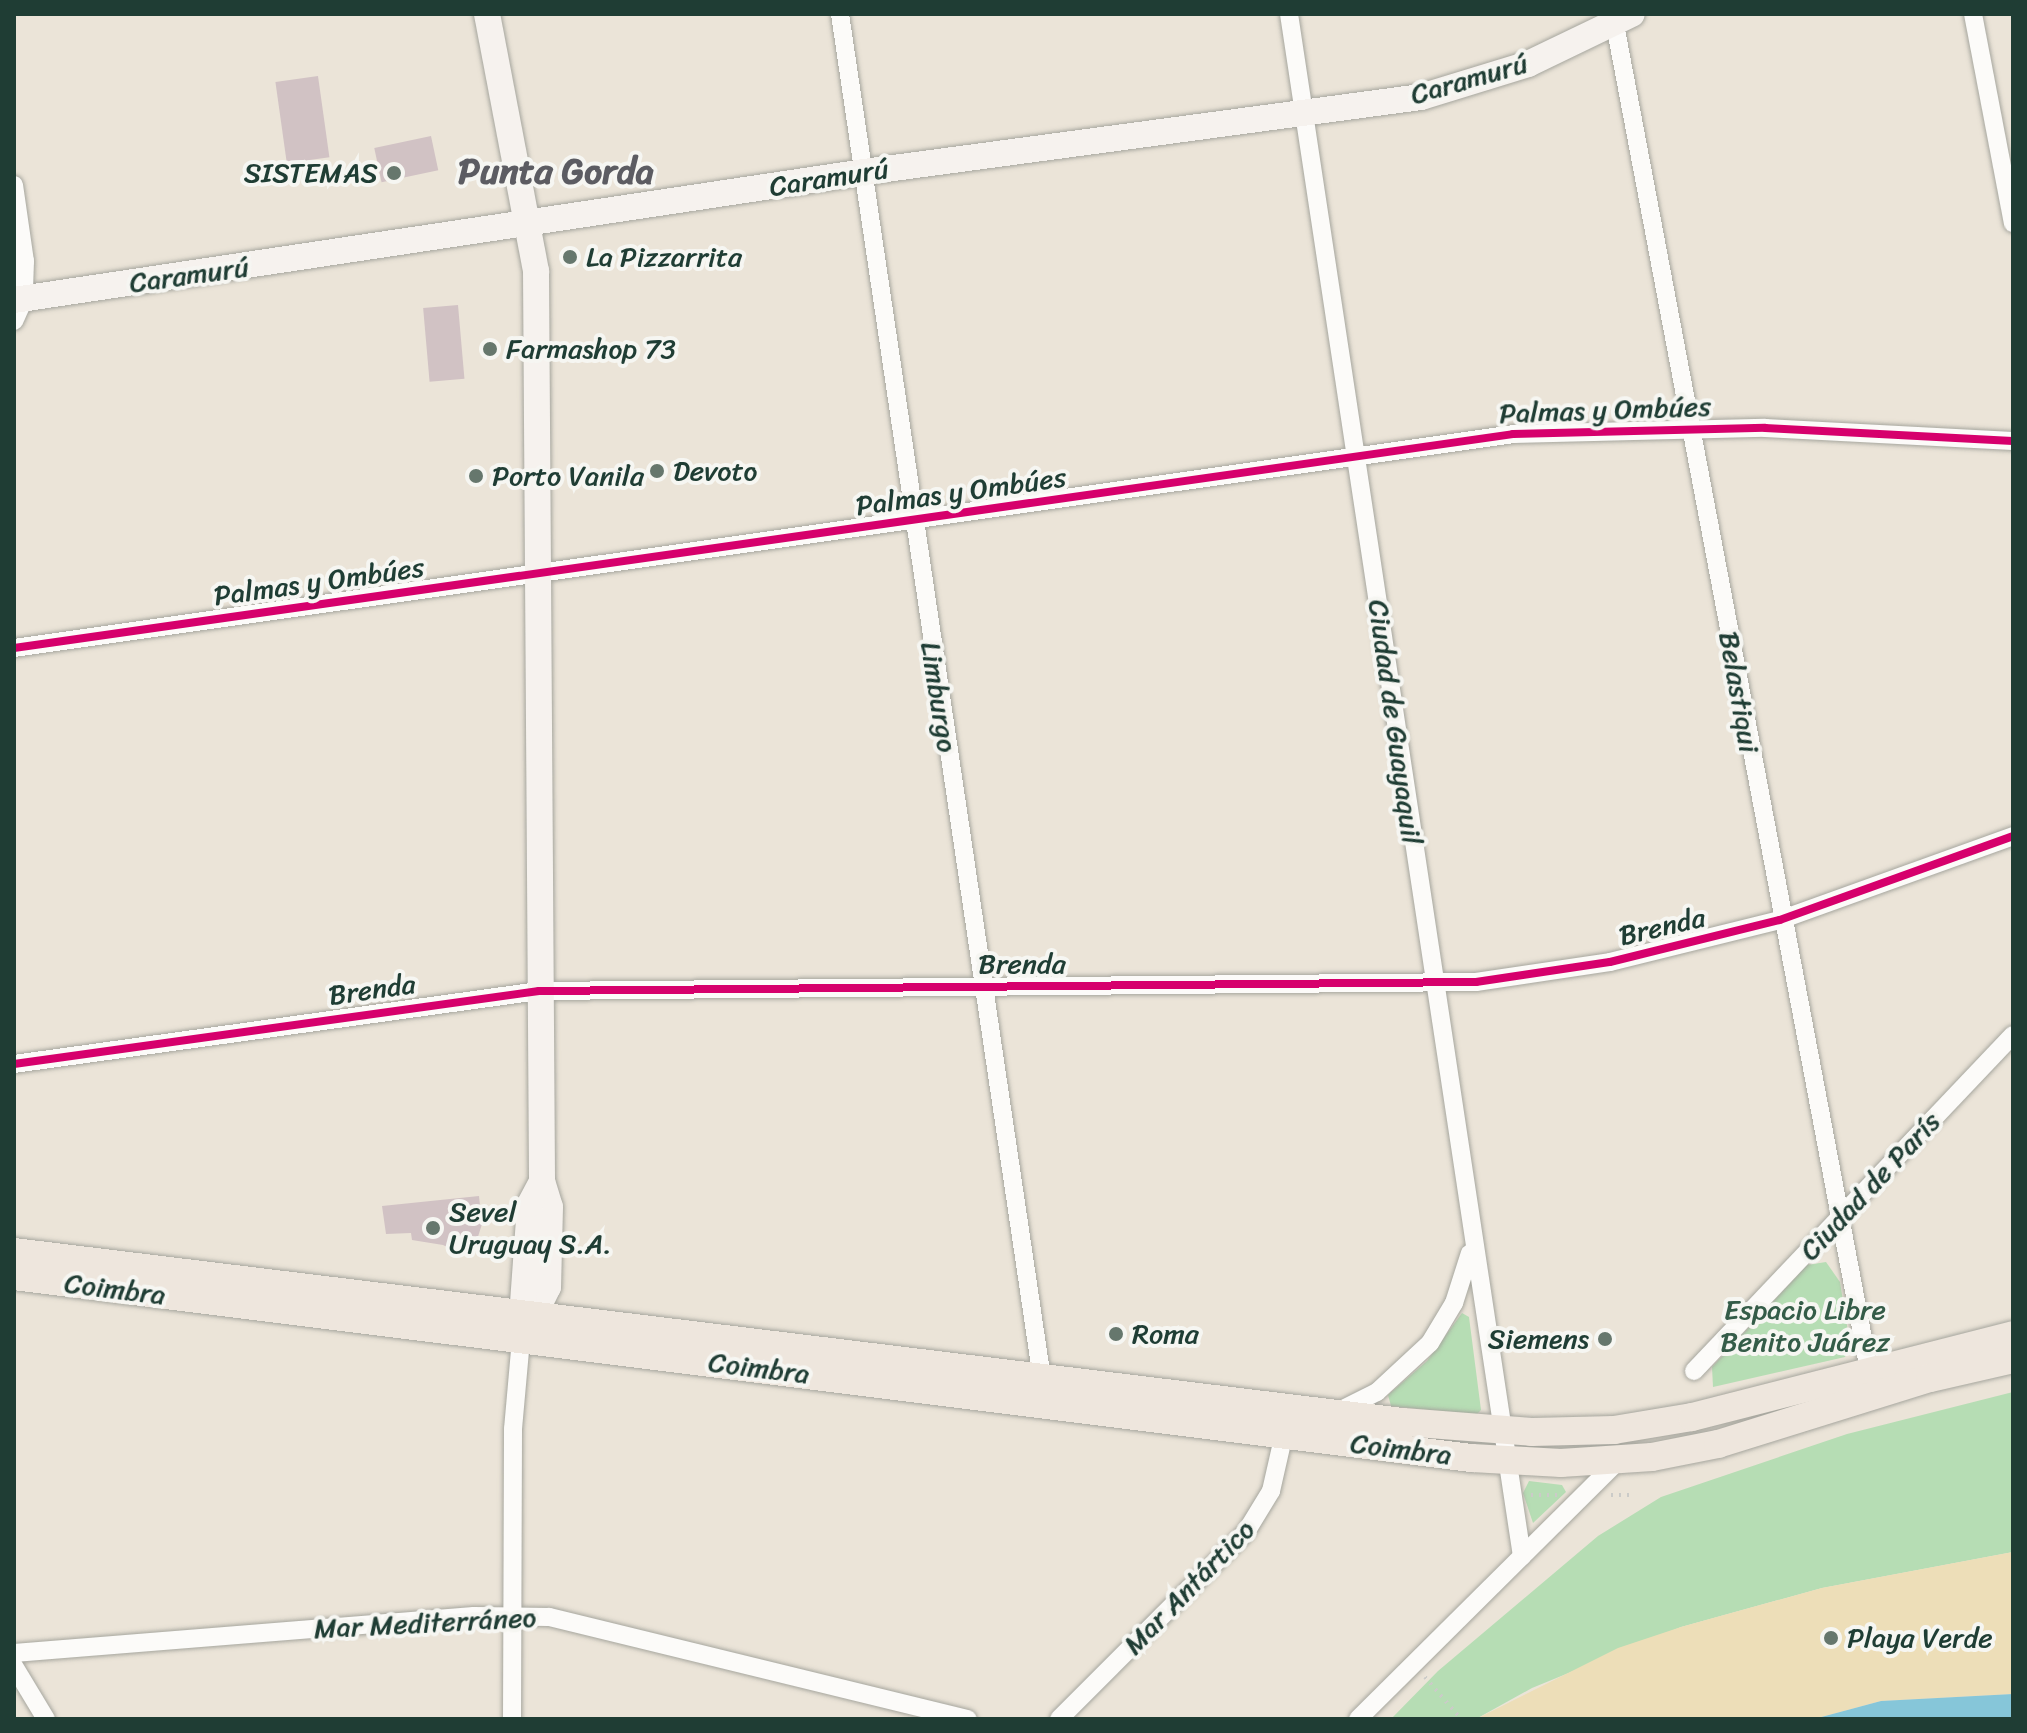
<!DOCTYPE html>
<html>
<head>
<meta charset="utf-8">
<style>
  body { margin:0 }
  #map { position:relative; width:2027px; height:1733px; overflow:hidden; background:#ebe4d8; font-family:Sriracha,sans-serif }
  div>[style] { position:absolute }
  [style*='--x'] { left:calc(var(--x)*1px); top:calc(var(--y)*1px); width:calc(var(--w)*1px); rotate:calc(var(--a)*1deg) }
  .green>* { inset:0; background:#b6ddb4 }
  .sand>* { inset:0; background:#eddeb8 }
  .water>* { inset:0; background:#86c6d9 }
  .building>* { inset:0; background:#d1c2c4; transform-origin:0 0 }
  .path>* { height:4px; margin-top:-2px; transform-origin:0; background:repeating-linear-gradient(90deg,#cbcbc8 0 2px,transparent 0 8px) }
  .roads { filter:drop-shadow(0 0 2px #a6a69e) drop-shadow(0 0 2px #a6a69e) }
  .street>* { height:18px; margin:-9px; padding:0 9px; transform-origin:9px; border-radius:9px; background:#fcfbf9 }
  .secondary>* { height:26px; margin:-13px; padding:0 13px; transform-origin:13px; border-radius:13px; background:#f6f2ee }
  .primary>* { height:28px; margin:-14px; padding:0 14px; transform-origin:14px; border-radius:14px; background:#eee6dd }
  .cycleway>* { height:8px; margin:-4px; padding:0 4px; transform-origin:4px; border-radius:4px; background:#d6006c }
  .dots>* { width:22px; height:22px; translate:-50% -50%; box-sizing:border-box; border:4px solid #f6f6f2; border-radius:50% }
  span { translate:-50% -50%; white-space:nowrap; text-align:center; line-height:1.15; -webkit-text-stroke:8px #f6f6f2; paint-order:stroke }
  .street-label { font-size:28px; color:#1f3d34 }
  .poi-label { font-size:28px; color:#1f3d34 }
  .right { translate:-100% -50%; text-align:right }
  .left { translate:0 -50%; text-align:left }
  .park-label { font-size:28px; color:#345c48 }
  .district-label { font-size:36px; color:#5c5c62; font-weight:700 }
  .frame { position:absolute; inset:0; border:16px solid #1f3d34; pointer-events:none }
</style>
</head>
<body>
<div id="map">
  <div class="green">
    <div style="clip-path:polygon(1826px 1262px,1840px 1282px,1850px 1344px,1845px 1357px,1713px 1387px,1712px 1367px,1807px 1265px)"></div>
    <div style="clip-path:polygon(1462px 1313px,1469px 1317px,1481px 1410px,1476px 1415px,1391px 1406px,1388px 1395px,1427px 1361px)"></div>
    <div style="clip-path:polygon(2013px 1392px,2013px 1552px,1822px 1588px,1681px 1627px,1532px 1688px,1476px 1719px,1391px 1719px,1438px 1671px,1598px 1536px,1661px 1497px,1847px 1434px)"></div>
    <div style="clip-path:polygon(1529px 1481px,1562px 1485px,1566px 1492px,1533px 1523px,1523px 1493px)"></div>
  </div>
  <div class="sand">
    <div style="clip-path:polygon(2013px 1552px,2013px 1694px,1881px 1701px,1814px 1719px,1476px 1719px,1618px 1648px,1681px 1627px,1822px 1588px)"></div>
  </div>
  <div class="water">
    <div style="clip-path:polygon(2013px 1694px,2013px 1719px,1814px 1719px,1881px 1701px)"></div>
  </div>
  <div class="building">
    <div style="left:318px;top:76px;width:82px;height:43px;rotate:82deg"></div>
    <div style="left:431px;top:136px;width:35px;height:58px;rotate:78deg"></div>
    <div style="left:458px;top:305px;width:74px;height:35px;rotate:85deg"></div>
    <div style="clip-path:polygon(479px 1196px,482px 1224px,476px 1243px,470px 1240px,462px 1254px,443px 1245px,412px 1240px,411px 1233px,386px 1234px,382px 1206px)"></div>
  </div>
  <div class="path">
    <div style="--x:1531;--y:1495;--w:28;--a:0"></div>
    <div style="--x:1611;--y:1495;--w:18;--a:0"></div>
    <div style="--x:1425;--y:1677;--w:55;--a:49.4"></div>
  </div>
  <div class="roads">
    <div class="street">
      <div style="--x:840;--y:14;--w:1380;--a:81.58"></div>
      <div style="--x:1289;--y:14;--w:1560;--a:81.41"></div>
      <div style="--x:1613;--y:14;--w:1380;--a:79.31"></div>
      <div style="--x:1973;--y:14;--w:213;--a:79.2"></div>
      <div style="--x:14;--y:185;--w:77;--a:81.8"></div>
      <div style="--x:25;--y:261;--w:38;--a:92"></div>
      <div style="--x:24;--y:299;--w:24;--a:114"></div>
      <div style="--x:14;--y:648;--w:1514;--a:-8.12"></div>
      <div style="--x:1513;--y:434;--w:252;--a:-1.4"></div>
      <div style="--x:1765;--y:428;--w:248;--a:3"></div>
      <div style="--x:14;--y:1064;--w:530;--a:-7.92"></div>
      <div style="--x:539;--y:991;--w:937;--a:-0.55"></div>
      <div style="--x:1476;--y:982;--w:135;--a:-8.5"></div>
      <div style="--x:1610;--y:962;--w:175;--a:-13.9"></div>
      <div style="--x:1780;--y:920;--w:248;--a:-19.8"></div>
      <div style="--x:1694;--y:1371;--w:463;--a:-46.5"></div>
      <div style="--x:1335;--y:1413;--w:47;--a:-26.6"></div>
      <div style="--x:1377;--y:1392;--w:72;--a:-42.8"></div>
      <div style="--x:1430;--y:1343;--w:47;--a:-59"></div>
      <div style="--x:1454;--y:1303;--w:52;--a:-72.3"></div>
      <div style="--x:14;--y:1653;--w:461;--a:-4.6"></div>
      <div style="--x:474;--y:1616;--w:75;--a:0.8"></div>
      <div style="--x:549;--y:1617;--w:431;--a:13.7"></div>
      <div style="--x:14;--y:1666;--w:62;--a:58.9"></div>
      <div style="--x:512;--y:1719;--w:290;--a:-89.8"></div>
      <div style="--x:513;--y:1429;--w:90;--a:-84.9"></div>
      <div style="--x:1059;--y:1719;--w:264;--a:-45"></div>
      <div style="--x:1246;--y:1532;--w:48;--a:-58.6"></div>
      <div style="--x:1271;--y:1491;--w:58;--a:-77.2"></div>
      <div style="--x:1358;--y:1719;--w:366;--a:-44.8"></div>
    </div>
    <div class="secondary">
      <div style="--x:487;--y:14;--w:262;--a:79.2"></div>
      <div style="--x:536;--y:271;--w:910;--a:89.62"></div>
      <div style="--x:542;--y:1181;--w:27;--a:73"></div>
      <div style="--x:550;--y:1207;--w:80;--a:91.4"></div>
      <div style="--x:548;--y:1287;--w:51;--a:116.6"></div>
      <div style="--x:14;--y:300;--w:860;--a:-8.56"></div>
      <div style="--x:864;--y:172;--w:562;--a:-7.67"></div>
      <div style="--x:1421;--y:97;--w:112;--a:-17.1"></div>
      <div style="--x:1528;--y:64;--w:115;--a:-25.7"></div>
      <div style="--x:521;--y:1331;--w:127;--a:-85.9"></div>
      <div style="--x:530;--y:1204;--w:26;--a:-62"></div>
    </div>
    <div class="primary">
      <div style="--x:14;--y:1252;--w:1399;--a:6.98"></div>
      <div style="--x:1403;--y:1422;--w:129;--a:4.4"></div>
      <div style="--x:1532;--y:1432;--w:82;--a:-1.4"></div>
      <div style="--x:1614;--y:1430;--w:79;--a:-9.5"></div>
      <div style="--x:1692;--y:1417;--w:331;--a:-14.3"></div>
      <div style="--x:14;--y:1276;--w:1469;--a:7.12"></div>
      <div style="--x:1472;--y:1458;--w:89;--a:3.2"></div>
      <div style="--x:1561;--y:1463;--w:91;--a:-3.8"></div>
      <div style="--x:1652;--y:1457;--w:67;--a:-11.1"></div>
      <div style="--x:1718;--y:1444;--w:222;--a:-17.3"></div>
      <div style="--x:1930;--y:1378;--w:85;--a:-12.9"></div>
    </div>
  </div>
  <div class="cycleway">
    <div style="--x:14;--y:648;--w:1514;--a:-8.12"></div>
    <div style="--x:1513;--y:434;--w:252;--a:-1.4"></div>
    <div style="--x:1765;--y:428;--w:248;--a:3"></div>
    <div style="--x:14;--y:1064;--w:530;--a:-7.92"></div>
    <div style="--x:539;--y:991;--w:937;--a:-0.55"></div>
    <div style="--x:1476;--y:982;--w:135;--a:-8.5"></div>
    <div style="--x:1610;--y:962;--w:175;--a:-13.9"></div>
    <div style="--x:1780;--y:920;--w:248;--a:-19.8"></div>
  </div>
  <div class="dots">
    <div style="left:394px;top:173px;background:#66776d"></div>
    <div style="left:570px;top:257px;background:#66776d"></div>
    <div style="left:490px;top:349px;background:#66776d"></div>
    <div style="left:657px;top:471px;background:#66776d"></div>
    <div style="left:476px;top:476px;background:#66776d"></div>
    <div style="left:433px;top:1228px;background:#66776d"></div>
    <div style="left:1116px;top:1334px;background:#66776d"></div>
    <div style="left:1605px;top:1339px;background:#66776d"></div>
    <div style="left:1831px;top:1638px;background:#66776d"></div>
  </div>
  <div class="street-label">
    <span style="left:1469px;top:79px;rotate:-16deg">Caramurú</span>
    <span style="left:829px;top:178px;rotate:-9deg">Caramurú</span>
    <span style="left:189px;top:275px;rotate:-8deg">Caramurú</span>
    <span style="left:1605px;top:410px;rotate:-2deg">Palmas y Ombúes</span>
    <span style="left:961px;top:492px;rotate:-8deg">Palmas y Ombúes</span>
    <span style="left:319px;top:582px;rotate:-8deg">Palmas y Ombúes</span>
    <span style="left:1739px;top:692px;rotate:80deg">Belastiqui</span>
    <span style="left:939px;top:697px;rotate:81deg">Limburgo</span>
    <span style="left:1395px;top:722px;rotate:82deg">Ciudad de Guayaquil</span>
    <span style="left:1662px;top:927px;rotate:-13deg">Brenda</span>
    <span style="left:1022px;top:964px">Brenda</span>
    <span style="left:372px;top:990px;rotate:-8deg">Brenda</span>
    <span style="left:1870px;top:1186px;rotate:-47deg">Ciudad de París</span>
    <span style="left:115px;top:1289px;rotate:7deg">Coimbra</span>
    <span style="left:759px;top:1368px;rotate:7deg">Coimbra</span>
    <span style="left:1401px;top:1449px;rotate:7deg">Coimbra</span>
    <span style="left:1189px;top:1587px;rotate:-46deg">Mar Antártico</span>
    <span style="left:425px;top:1623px;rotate:-3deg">Mar Mediterráneo</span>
  </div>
  <div class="poi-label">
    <span class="right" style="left:378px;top:173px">SISTEMAS</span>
    <span class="left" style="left:586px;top:257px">La Pizzarrita</span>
    <span class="left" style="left:506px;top:349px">Farmashop 73</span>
    <span class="left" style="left:673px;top:471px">Devoto</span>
    <span class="left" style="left:492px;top:476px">Porto Vanila</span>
    <span class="left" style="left:449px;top:1228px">Sevel<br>Uruguay S.A.</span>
    <span class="left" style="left:1132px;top:1334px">Roma</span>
    <span class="right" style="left:1589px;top:1339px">Siemens</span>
    <span class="left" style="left:1847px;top:1638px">Playa Verde</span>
  </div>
  <div class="park-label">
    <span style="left:1805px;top:1326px">Espacio Libre<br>Benito Juárez</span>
  </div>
  <div class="district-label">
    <span style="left:556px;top:172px">Punta Gorda</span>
  </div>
  <div class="frame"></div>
</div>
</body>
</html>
